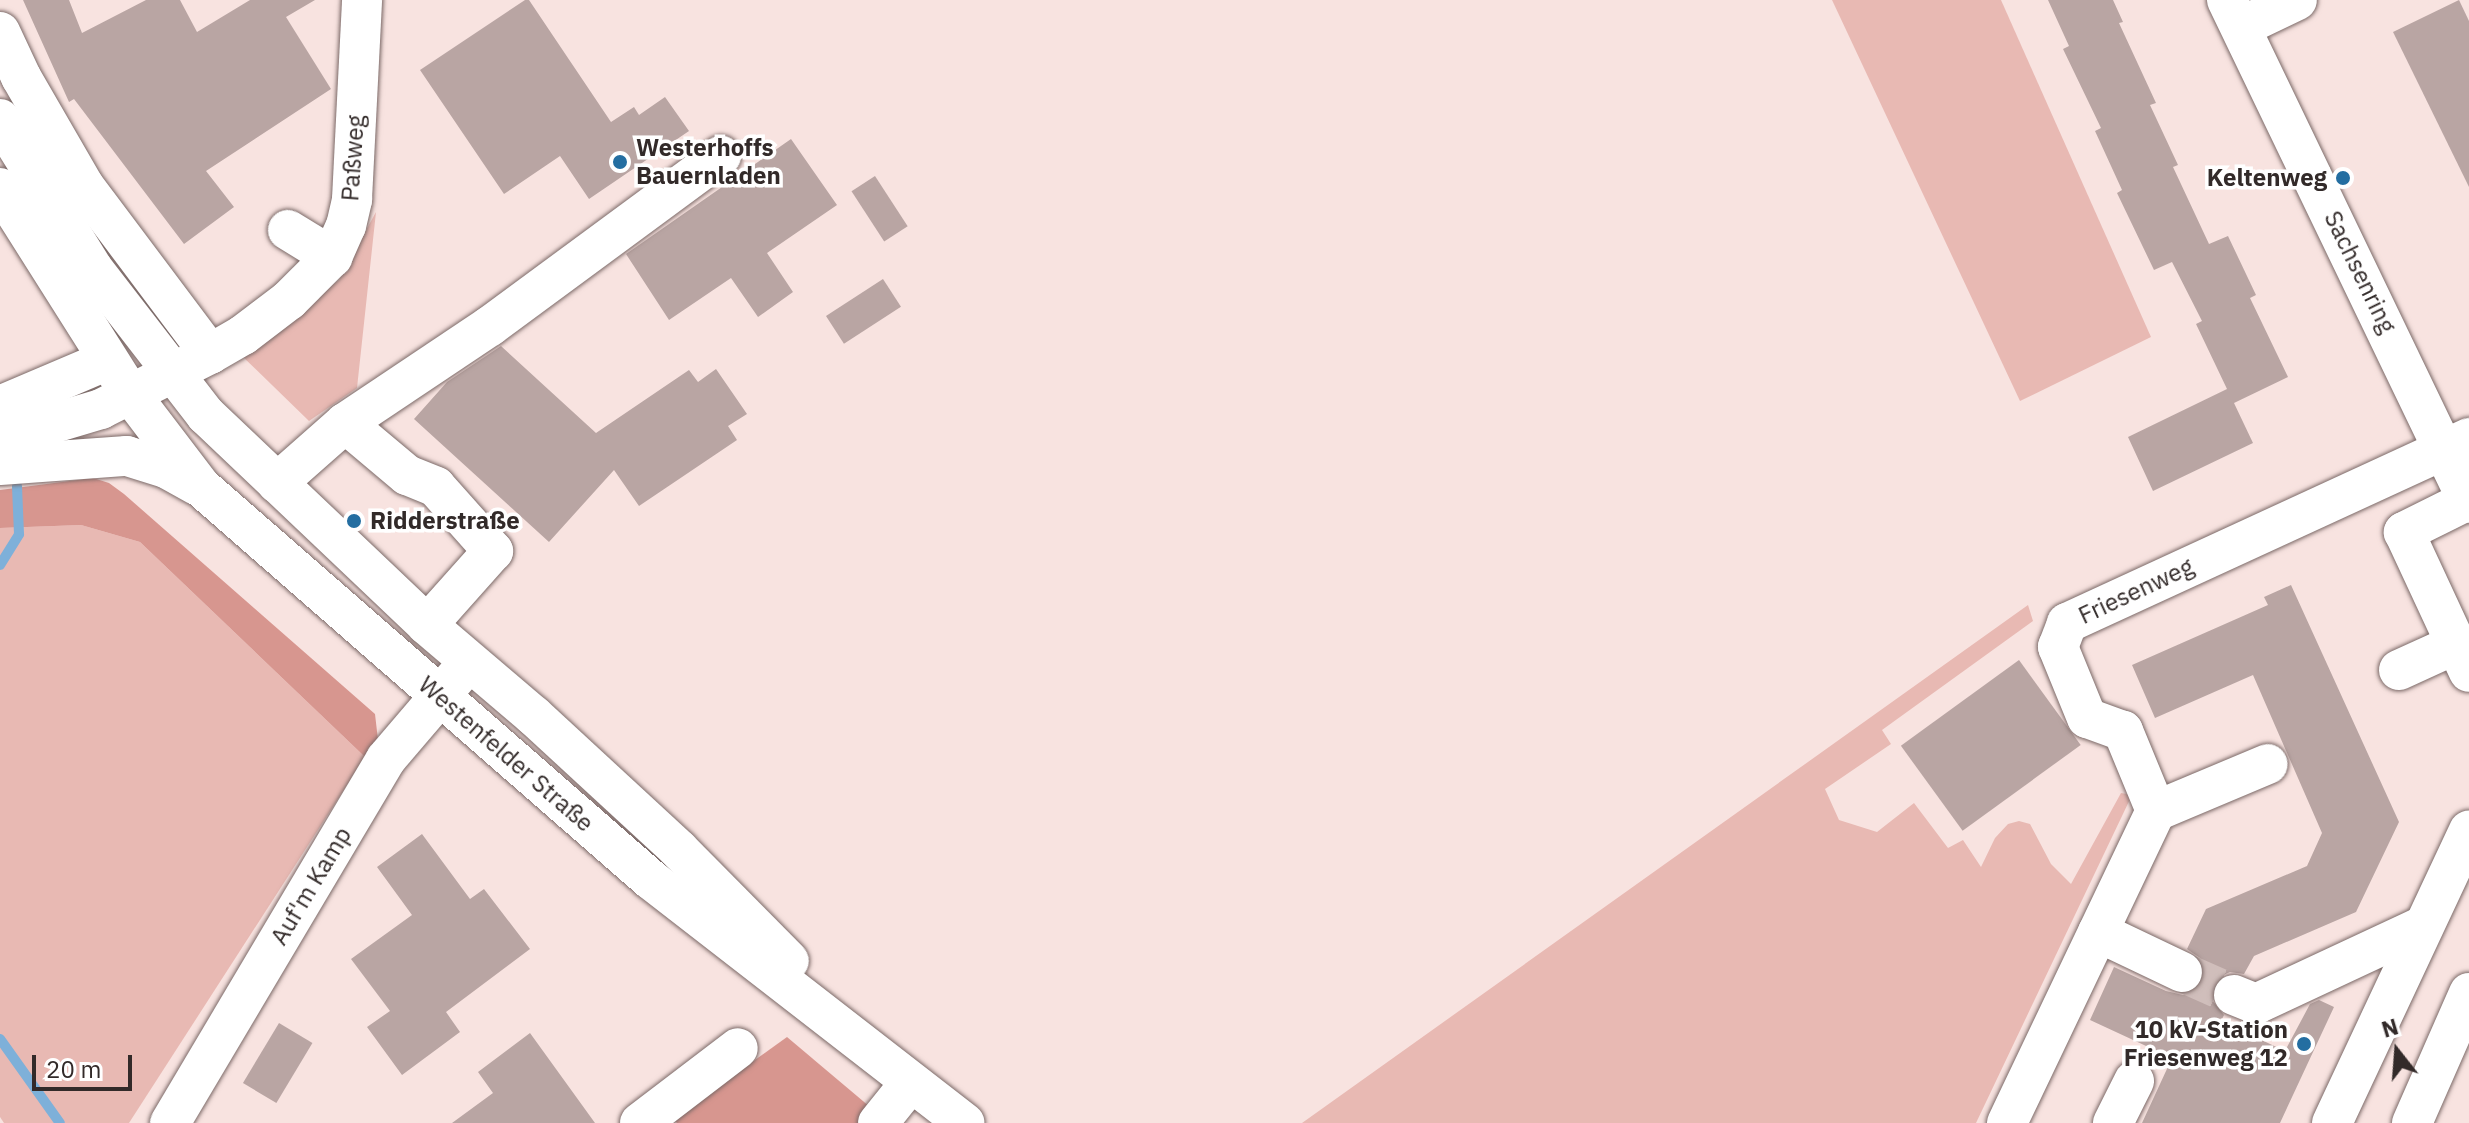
<!DOCTYPE html>
<html>
<head>
<meta charset="utf-8">
<style>
  body { margin:0 }
  #map { position:relative; width:2469px; height:1123px; overflow:hidden; background:#f8e3e0; font-family:"IBM Plex Sans",sans-serif }
  div>[style] { position:absolute }
  [style*='--x'] { left:calc(var(--x)*1px); top:calc(var(--y)*1px); width:calc(var(--w)*1px); rotate:calc(var(--a)*1deg) }
  .green>* { inset:0; background:#e8b9b3 }
  .forest>* { inset:0; background:#d7968f }
  .stream>* { height:10px; margin:-5px; padding:0 5px; transform-origin:5px; border-radius:5px; background:#7eb0d9 }
  .building>* { inset:0; background:#b9a5a3; transform-origin:0 0 }
  .minor-tunnel>* { height:40px; margin-top:-20px; transform-origin:0; background:repeating-linear-gradient(90deg,#d0bebb 0 40px,transparent 0 60px) }
  .roads { filter:drop-shadow(0 0 2px #7b6967) drop-shadow(0 0 2px #7b6967) }
  .minor>* { height:40px; margin:-20px; padding:0 20px; transform-origin:20px; border-radius:20px; background:#fff }
  .dots>* { width:22px; height:22px; translate:-50% -50%; box-sizing:border-box; border:4px solid #fff; border-radius:50% }
  span { translate:-50% -50%; white-space:nowrap; text-align:center; line-height:1.15; -webkit-text-stroke:7px #fff; paint-order:stroke }
  .poi-label { font-size:24px; color:#322a29; font-weight:700 }
  .left { translate:0 -50%; text-align:left }
  .right { translate:-100% -50%; text-align:right }
  .street-label { font-size:24px; color:#322a29 }
  .north { position:absolute; left:2357px; top:1011px; width:80px; height:80px; -webkit-text-stroke:6px #fff; paint-order:stroke; rotate:343deg; font-size:22px; font-weight:700; line-height:32px; text-align:center; color:#322a29 }
  .north::after { content:''; display:block; margin:auto; width:28px; height:36px; background:#322a29; clip-path:polygon(50% 0,100% 100%,50% 72%,0 100%) }
  .scale { position:absolute; left:32px; top:1055px; width:100px; height:36px; box-sizing:border-box; border:4px solid #322a29; border-top:0; padding-left:10px; font-size:24px; line-height:28px; white-space:nowrap; color:#322a29; -webkit-text-stroke:6px #fff; paint-order:stroke }
</style>
</head>
<body>
<div id="map">
  <div class="green">
    <div style="clip-path:polygon(1832px 0,2001px 0,2151px 337px,2020px 401px)"></div>
    <div style="clip-path:polygon(376px 212px,357px 388px,309px 421px,241px 355px,339px 280px)"></div>
    <div style="clip-path:polygon(81px 525px,140px 542px,365px 757px,129px 1123px,4px 1123px,0 1117px,0 528px)"></div>
    <div style="clip-path:polygon(2028px 605px,2033px 621px,1882px 730px,1891px 744px,1825px 789px,1839px 820px,1877px 832px,1914px 803px,1948px 848px,1963px 840px,1981px 867px,1995px 838px,2008px 824px,2019px 821px,2030px 824px,2051px 864px,2071px 884px,2121px 793px,2132px 795px,1976px 1123px,1302px 1123px)"></div>
  </div>
  <div class="forest">
    <div style="clip-path:polygon(93px 478px,109px 483px,124px 494px,375px 714px,378px 740px,365px 757px,140px 542px,81px 525px,0 528px,0 490px)"></div>
    <div style="clip-path:polygon(787px 1037px,889px 1123px,677px 1123px,673px 1119px)"></div>
  </div>
  <div class="stream">
    <div style="--x:0;--y:565;--w:36;--a:-58"></div>
    <div style="--x:19;--y:534;--w:48;--a:-92.4"></div>
    <div style="--x:0;--y:1039;--w:103;--a:54.5"></div>
  </div>
  <div class="building">
    <div style="clip-path:polygon(23px 0,69px 0,82px 33px,146px 0,180px 0,197px 32px,250px 0,315px 0,286px 17px,331px 89px,206px 171px,234px 207px,184px 244px,74px 99px,69px 102px)"></div>
    <div style="clip-path:polygon(525px 0,529px 0,611px 122px,634px 107px,639px 115px,665px 97px,689px 131px,589px 199px,560px 156px,504px 194px,420px 70px)"></div>
    <div style="clip-path:polygon(2048px 0,2113px 0,2123px 22px,2119px 23px,2156px 103px,2150px 105px,2178px 165px,2173px 167px,2209px 244px,2228px 236px,2256px 295px,2250px 298px,2288px 377px,2234px 403px,2253px 443px,2153px 491px,2128px 437px,2227px 389px,2196px 324px,2202px 321px,2172px 262px,2154px 270px,2117px 193px,2122px 190px,2095px 131px,2101px 128px,2063px 49px,2069px 46px)"></div>
    <div style="clip-path:polygon(2459px 0,2469px 21px,2469px 187px,2393px 32px)"></div>
    <div style="clip-path:polygon(791px 139px,837px 205px,767px 253px,793px 292px,758px 317px,731px 278px,669px 320px,626px 254px)"></div>
    <div style="left:875px;top:176px;width:60px;height:28px;rotate:57deg"></div>
    <div style="left:883px;top:279px;width:33px;height:68px;rotate:57deg"></div>
    <div style="clip-path:polygon(501px 346px,596px 433px,689px 370px,698px 382px,716px 369px,747px 414px,728px 426px,737px 440px,639px 506px,614px 470px,549px 542px,414px 419px,447px 382px)"></div>
    <div style="clip-path:polygon(2291px 585px,2399px 822px,2356px 912px,2254px 956px,2244px 974px,2230px 972px,2219px 977px,2213px 987px,2211px 999px,2224px 1015px,2221px 1021px,2285px 1051px,2310px 1004px,2319px 1000px,2334px 1007px,2280px 1123px,2142px 1123px,2172px 1058px,2090px 1020px,2114px 967px,2166px 991px,2183px 995px,2194px 991px,2202px 983px,2205px 969px,2200px 958px,2187px 949px,2206px 909px,2307px 866px,2322px 833px,2253px 675px,2155px 718px,2132px 665px,2268px 605px,2264px 597px)"></div>
    <div style="left:2019px;top:660px;width:105px;height:146px;rotate:54deg"></div>
    <div style="clip-path:polygon(422px 834px,470px 899px,484px 889px,530px 949px,446px 1012px,460px 1032px,402px 1075px,367px 1027px,390px 1011px,351px 959px,412px 915px,377px 867px)"></div>
    <div style="left:279px;top:1023px;width:39px;height:70px;rotate:31deg"></div>
    <div style="clip-path:polygon(530px 1033px,595px 1123px,452px 1123px,493px 1093px,478px 1072px)"></div>
  </div>
  <div class="minor-tunnel">
    <div style="--x:2182;--y:972;--w:57;--a:23.9"></div>
  </div>
  <div class="roads">
    <div class="minor">
      <div style="--x:2227;--y:0;--w:558;--a:64.31"></div>
      <div style="--x:2241;--y:27;--w:62;--a:-25.7"></div>
      <div style="--x:0;--y:32;--w:50;--a:65"></div>
      <div style="--x:21;--y:77;--w:126;--a:60"></div>
      <div style="--x:84;--y:186;--w:210;--a:53.1"></div>
      <div style="--x:0;--y:119;--w:176;--a:58.2"></div>
      <div style="--x:93;--y:269;--w:185;--a:52.3"></div>
      <div style="--x:206;--y:415;--w:305;--a:43.5"></div>
      <div style="--x:427;--y:625;--w:140;--a:40.4"></div>
      <div style="--x:534;--y:716;--w:197;--a:42.7"></div>
      <div style="--x:679;--y:850;--w:156;--a:45.3"></div>
      <div style="--x:0;--y:188;--w:245;--a:57.7"></div>
      <div style="--x:131;--y:395;--w:116;--a:52.7"></div>
      <div style="--x:201;--y:487;--w:596;--a:41.12"></div>
      <div style="--x:650;--y:879;--w:398;--a:37.8"></div>
      <div style="--x:288;--y:230;--w:52;--a:31.5"></div>
      <div style="--x:0;--y:406;--w:117;--a:-23.1"></div>
      <div style="--x:345;--y:423;--w:81;--a:40"></div>
      <div style="--x:407;--y:475;--w:31;--a:22"></div>
      <div style="--x:436;--y:487;--w:86;--a:48.3"></div>
      <div style="--x:493;--y:551;--w:99;--a:131.7"></div>
      <div style="--x:0;--y:439;--w:105;--a:-16.5"></div>
      <div style="--x:101;--y:409;--w:122;--a:-26.8"></div>
      <div style="--x:210;--y:354;--w:38;--a:-30"></div>
      <div style="--x:243;--y:335;--w:58;--a:-37.3"></div>
      <div style="--x:289;--y:300;--w:61;--a:-45"></div>
      <div style="--x:332;--y:257;--w:34;--a:-66"></div>
      <div style="--x:346;--y:226;--w:28;--a:-77"></div>
      <div style="--x:352;--y:199;--w:199;--a:-87.1"></div>
      <div style="--x:0;--y:465;--w:127;--a:-4.1"></div>
      <div style="--x:127;--y:456;--w:41;--a:17.1"></div>
      <div style="--x:166;--y:468;--w:35;--a:29"></div>
      <div style="--x:277;--y:483;--w:91;--a:-41.4"></div>
      <div style="--x:345;--y:423;--w:174;--a:-33.8"></div>
      <div style="--x:490;--y:326;--w:287;--a:-36.4"></div>
      <div style="--x:2468;--y:500;--w:72;--a:153.4"></div>
      <div style="--x:2404;--y:532;--w:154;--a:65.1"></div>
      <div style="--x:2399;--y:670;--w:63;--a:-24.5"></div>
      <div style="--x:2156;--y:811;--w:121;--a:-22.8"></div>
      <div style="--x:2098;--y:932;--w:93;--a:25.5"></div>
      <div style="--x:2234;--y:995;--w:24;--a:22"></div>
      <div style="--x:2256;--y:1004;--w:184;--a:-25"></div>
      <div style="--x:170;--y:1123;--w:423;--a:-59.3"></div>
      <div style="--x:386;--y:759;--w:109;--a:-49.5"></div>
      <div style="--x:640;--y:1123;--w:123;--a:-37.4"></div>
      <div style="--x:878;--y:1123;--w:51;--a:-51.3"></div>
      <div style="--x:2007;--y:1123;--w:346;--a:-64.5"></div>
      <div style="--x:2156;--y:811;--w:87;--a:-112.4"></div>
      <div style="--x:2123;--y:731;--w:38;--a:-160"></div>
      <div style="--x:2087;--y:718;--w:77;--a:-112.2"></div>
      <div style="--x:2058;--y:647;--w:26;--a:-69"></div>
      <div style="--x:2067;--y:623;--w:443;--a:-24.7"></div>
      <div style="--x:2113;--y:1123;--w:47;--a:-63.4"></div>
      <div style="--x:2332;--y:1123;--w:323;--a:-64.9"></div>
      <div style="--x:2412;--y:1123;--w:142;--a:-66.3"></div>
    </div>
  </div>
  <div class="dots">
    <div style="left:620px;top:162px;background:#246ea1"></div>
    <div style="left:2343px;top:178px;background:#246ea1"></div>
    <div style="left:354px;top:521px;background:#246ea1"></div>
    <div style="left:2304px;top:1044px;background:#246ea1"></div>
  </div>
  <div class="poi-label">
    <span class="left" style="left:636px;top:162px">Westerhoffs<br>Bauernladen</span>
    <span class="right" style="left:2327px;top:178px">Keltenweg</span>
    <span class="left" style="left:370px;top:521px">Ridderstraße</span>
    <span class="right" style="left:2288px;top:1044px">10 kV-Station<br>Friesenweg 12</span>
  </div>
  <div class="street-label">
    <span style="left:353px;top:158px;rotate:-86deg">Paßweg</span>
    <span style="left:2360px;top:272px;rotate:64deg">Sachsenring</span>
    <span style="left:2136px;top:591px;rotate:-25deg">Friesenweg</span>
    <span style="left:506px;top:754px;rotate:41deg">Westenfelder Straße</span>
    <span style="left:311px;top:886px;rotate:-59deg">Auf'm Kamp</span>
  </div>
  <div class="north">N</div>
  <div class="scale">20 m</div>
</div>
</body>
</html>
